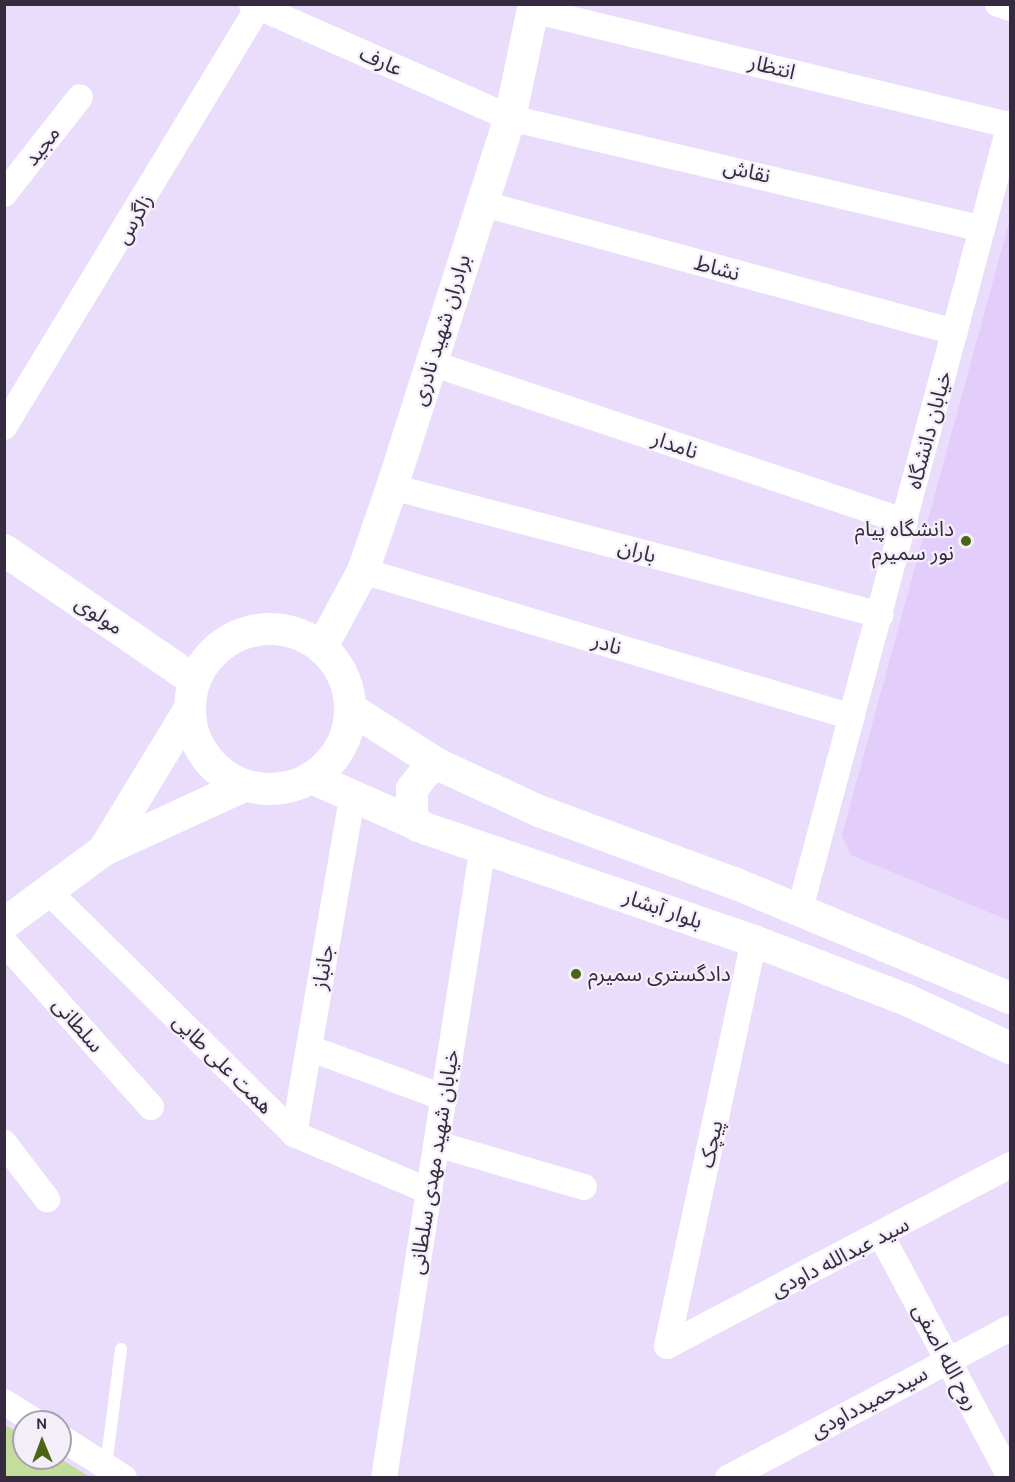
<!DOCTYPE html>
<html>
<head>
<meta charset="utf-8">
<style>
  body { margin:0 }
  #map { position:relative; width:1015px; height:1482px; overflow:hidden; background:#eadcfb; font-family:Karla,"Noto Sans Arabic",sans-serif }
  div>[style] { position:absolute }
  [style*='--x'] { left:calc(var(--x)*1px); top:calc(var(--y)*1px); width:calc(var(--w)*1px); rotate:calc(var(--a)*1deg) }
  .built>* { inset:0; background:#e3cdfb }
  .green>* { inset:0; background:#c3de9c }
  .service>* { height:12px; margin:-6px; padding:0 6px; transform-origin:6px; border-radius:6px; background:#fff }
  .minor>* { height:26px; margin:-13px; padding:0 13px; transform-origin:13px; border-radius:13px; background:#fff }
  .tertiary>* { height:32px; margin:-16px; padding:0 16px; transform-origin:16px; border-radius:16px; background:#fff }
  .tertiary>.ring { margin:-16px; padding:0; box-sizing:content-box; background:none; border:32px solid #fff; border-radius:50% }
  .dots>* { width:16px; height:16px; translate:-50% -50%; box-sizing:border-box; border:3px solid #f3eef8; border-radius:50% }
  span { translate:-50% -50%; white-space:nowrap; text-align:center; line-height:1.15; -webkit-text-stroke:4.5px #f3eef8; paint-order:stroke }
  .street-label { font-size:21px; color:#342b3e }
  .poi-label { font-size:21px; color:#342b3e }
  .right { translate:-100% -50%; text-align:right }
  .left { translate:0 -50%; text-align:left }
  .frame { position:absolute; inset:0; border:6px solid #342b3e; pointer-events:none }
  .north { position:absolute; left:12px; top:1410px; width:60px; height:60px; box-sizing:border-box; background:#f3eef8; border:2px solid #a7a0ae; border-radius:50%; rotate:359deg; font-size:16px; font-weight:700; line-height:24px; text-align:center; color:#342b3e }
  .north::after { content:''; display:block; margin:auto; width:21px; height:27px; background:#4b6516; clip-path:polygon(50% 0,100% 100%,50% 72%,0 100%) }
</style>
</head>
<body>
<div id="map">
  <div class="built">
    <div style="clip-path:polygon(1010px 219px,1010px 921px,851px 855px,842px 835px)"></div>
  </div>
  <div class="green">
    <div style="clip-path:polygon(4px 1424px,24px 1436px,24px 1458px,59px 1458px,90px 1477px,5px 1477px)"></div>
  </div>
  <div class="service">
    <div style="--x:106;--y:1466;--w:118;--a:-82.7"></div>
  </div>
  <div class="minor">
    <div style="--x:252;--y:4;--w:282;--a:23.8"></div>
    <div style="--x:510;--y:118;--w:485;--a:13.2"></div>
    <div style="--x:998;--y:4;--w:13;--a:18"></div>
    <div style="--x:533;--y:10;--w:491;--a:13.6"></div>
    <div style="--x:4;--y:194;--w:123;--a:-51.9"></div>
    <div style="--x:480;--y:203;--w:492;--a:15.2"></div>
    <div style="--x:446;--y:368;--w:484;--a:18.5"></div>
    <div style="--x:4;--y:427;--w:490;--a:-58.8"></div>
    <div style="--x:392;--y:487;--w:505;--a:14.67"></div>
    <div style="--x:363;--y:571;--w:510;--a:16.62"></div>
    <div style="--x:48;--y:891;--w:346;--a:44.6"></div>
    <div style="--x:294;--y:1134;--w:147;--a:22.9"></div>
    <div style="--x:800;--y:909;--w:813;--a:-75.02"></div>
    <div style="--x:4;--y:942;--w:221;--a:48.3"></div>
    <div style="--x:309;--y:1048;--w:145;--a:20.2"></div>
    <div style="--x:294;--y:1134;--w:340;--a:-80.2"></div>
    <div style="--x:4;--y:1143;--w:71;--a:52.5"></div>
    <div style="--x:437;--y:1144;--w:153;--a:16.3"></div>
    <div style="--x:882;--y:1237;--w:272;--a:61.9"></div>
    <div style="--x:667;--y:1346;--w:414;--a:-77.9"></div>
    <div style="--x:667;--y:1346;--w:388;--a:-27.8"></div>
    <div style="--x:4;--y:1402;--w:38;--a:32"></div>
    <div style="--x:60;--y:1437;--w:76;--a:32.6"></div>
    <div style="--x:384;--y:1478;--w:640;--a:-81.1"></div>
    <div style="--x:728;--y:1478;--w:319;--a:-28"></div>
  </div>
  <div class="tertiary">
    <div style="--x:4;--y:550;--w:230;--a:34.4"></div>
    <div class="ring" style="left:190px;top:629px;width:128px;height:128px"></div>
    <div style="--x:322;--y:647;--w:86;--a:-61.7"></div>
    <div style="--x:363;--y:571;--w:89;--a:-71"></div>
    <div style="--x:392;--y:487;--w:387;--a:-72.3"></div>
    <div style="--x:510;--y:118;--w:116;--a:-78.1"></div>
    <div style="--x:351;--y:709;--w:104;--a:32.5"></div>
    <div style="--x:439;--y:765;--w:110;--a:24.7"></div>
    <div style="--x:539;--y:811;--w:208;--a:20.3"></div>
    <div style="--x:734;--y:883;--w:299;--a:22.6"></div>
    <div style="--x:189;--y:710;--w:164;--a:121.3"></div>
    <div style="--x:104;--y:850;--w:154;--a:-24.6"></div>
    <div style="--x:312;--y:778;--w:126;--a:23.9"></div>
    <div style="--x:427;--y:829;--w:346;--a:18.9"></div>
    <div style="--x:754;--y:941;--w:164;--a:21.1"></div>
    <div style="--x:907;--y:1000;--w:114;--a:25"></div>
    <div style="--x:418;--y:826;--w:13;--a:-119"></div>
    <div style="--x:412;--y:815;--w:26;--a:-90"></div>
    <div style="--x:412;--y:789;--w:24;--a:-52"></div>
    <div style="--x:427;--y:770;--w:13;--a:-23"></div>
    <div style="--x:4;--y:924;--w:124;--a:-36.5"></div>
  </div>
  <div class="dots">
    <div style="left:966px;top:541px;background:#4b6516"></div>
    <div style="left:576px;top:974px;background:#4b6516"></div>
  </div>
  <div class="street-label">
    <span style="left:381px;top:61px;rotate:24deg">عارف</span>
    <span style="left:772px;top:67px;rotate:14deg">انتظار</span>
    <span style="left:42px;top:146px;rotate:-52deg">مجید</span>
    <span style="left:747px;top:171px;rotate:13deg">نقاش</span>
    <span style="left:134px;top:219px;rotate:-60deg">زاگرس</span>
    <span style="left:717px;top:268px;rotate:15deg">نشاط</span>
    <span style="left:441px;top:330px;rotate:-73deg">برادران شهید نادری</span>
    <span style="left:929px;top:430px;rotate:-75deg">خیابان دانشگاه</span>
    <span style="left:675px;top:445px;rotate:19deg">نامدار</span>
    <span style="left:637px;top:551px;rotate:15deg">باران</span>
    <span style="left:99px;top:615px;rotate:34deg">مولوی</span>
    <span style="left:607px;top:644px;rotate:17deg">نادر</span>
    <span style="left:663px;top:909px;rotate:19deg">بلوار آبشار</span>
    <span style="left:323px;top:967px;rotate:-80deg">جانباز</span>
    <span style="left:78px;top:1025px;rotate:49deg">سلطانی</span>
    <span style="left:223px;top:1064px;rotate:45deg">همت علی طایی</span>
    <span style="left:711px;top:1144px;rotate:-78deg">پیچک</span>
    <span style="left:434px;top:1162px;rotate:-81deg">خیابان شهید مهدی سلطانی</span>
    <span style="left:840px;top:1257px;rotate:-27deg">سید عبدالله داودی</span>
    <span style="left:946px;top:1357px;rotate:62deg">روح الله اصفی</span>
    <span style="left:869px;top:1402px;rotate:-28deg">سیدحمیدداودی</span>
  </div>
  <div class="poi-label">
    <span class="right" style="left:954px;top:541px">دانشگاه پیام<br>نور سمیرم</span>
    <span class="left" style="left:588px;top:974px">دادگستری سمیرم</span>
  </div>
  <div class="frame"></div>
  <div class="north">N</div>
</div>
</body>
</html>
